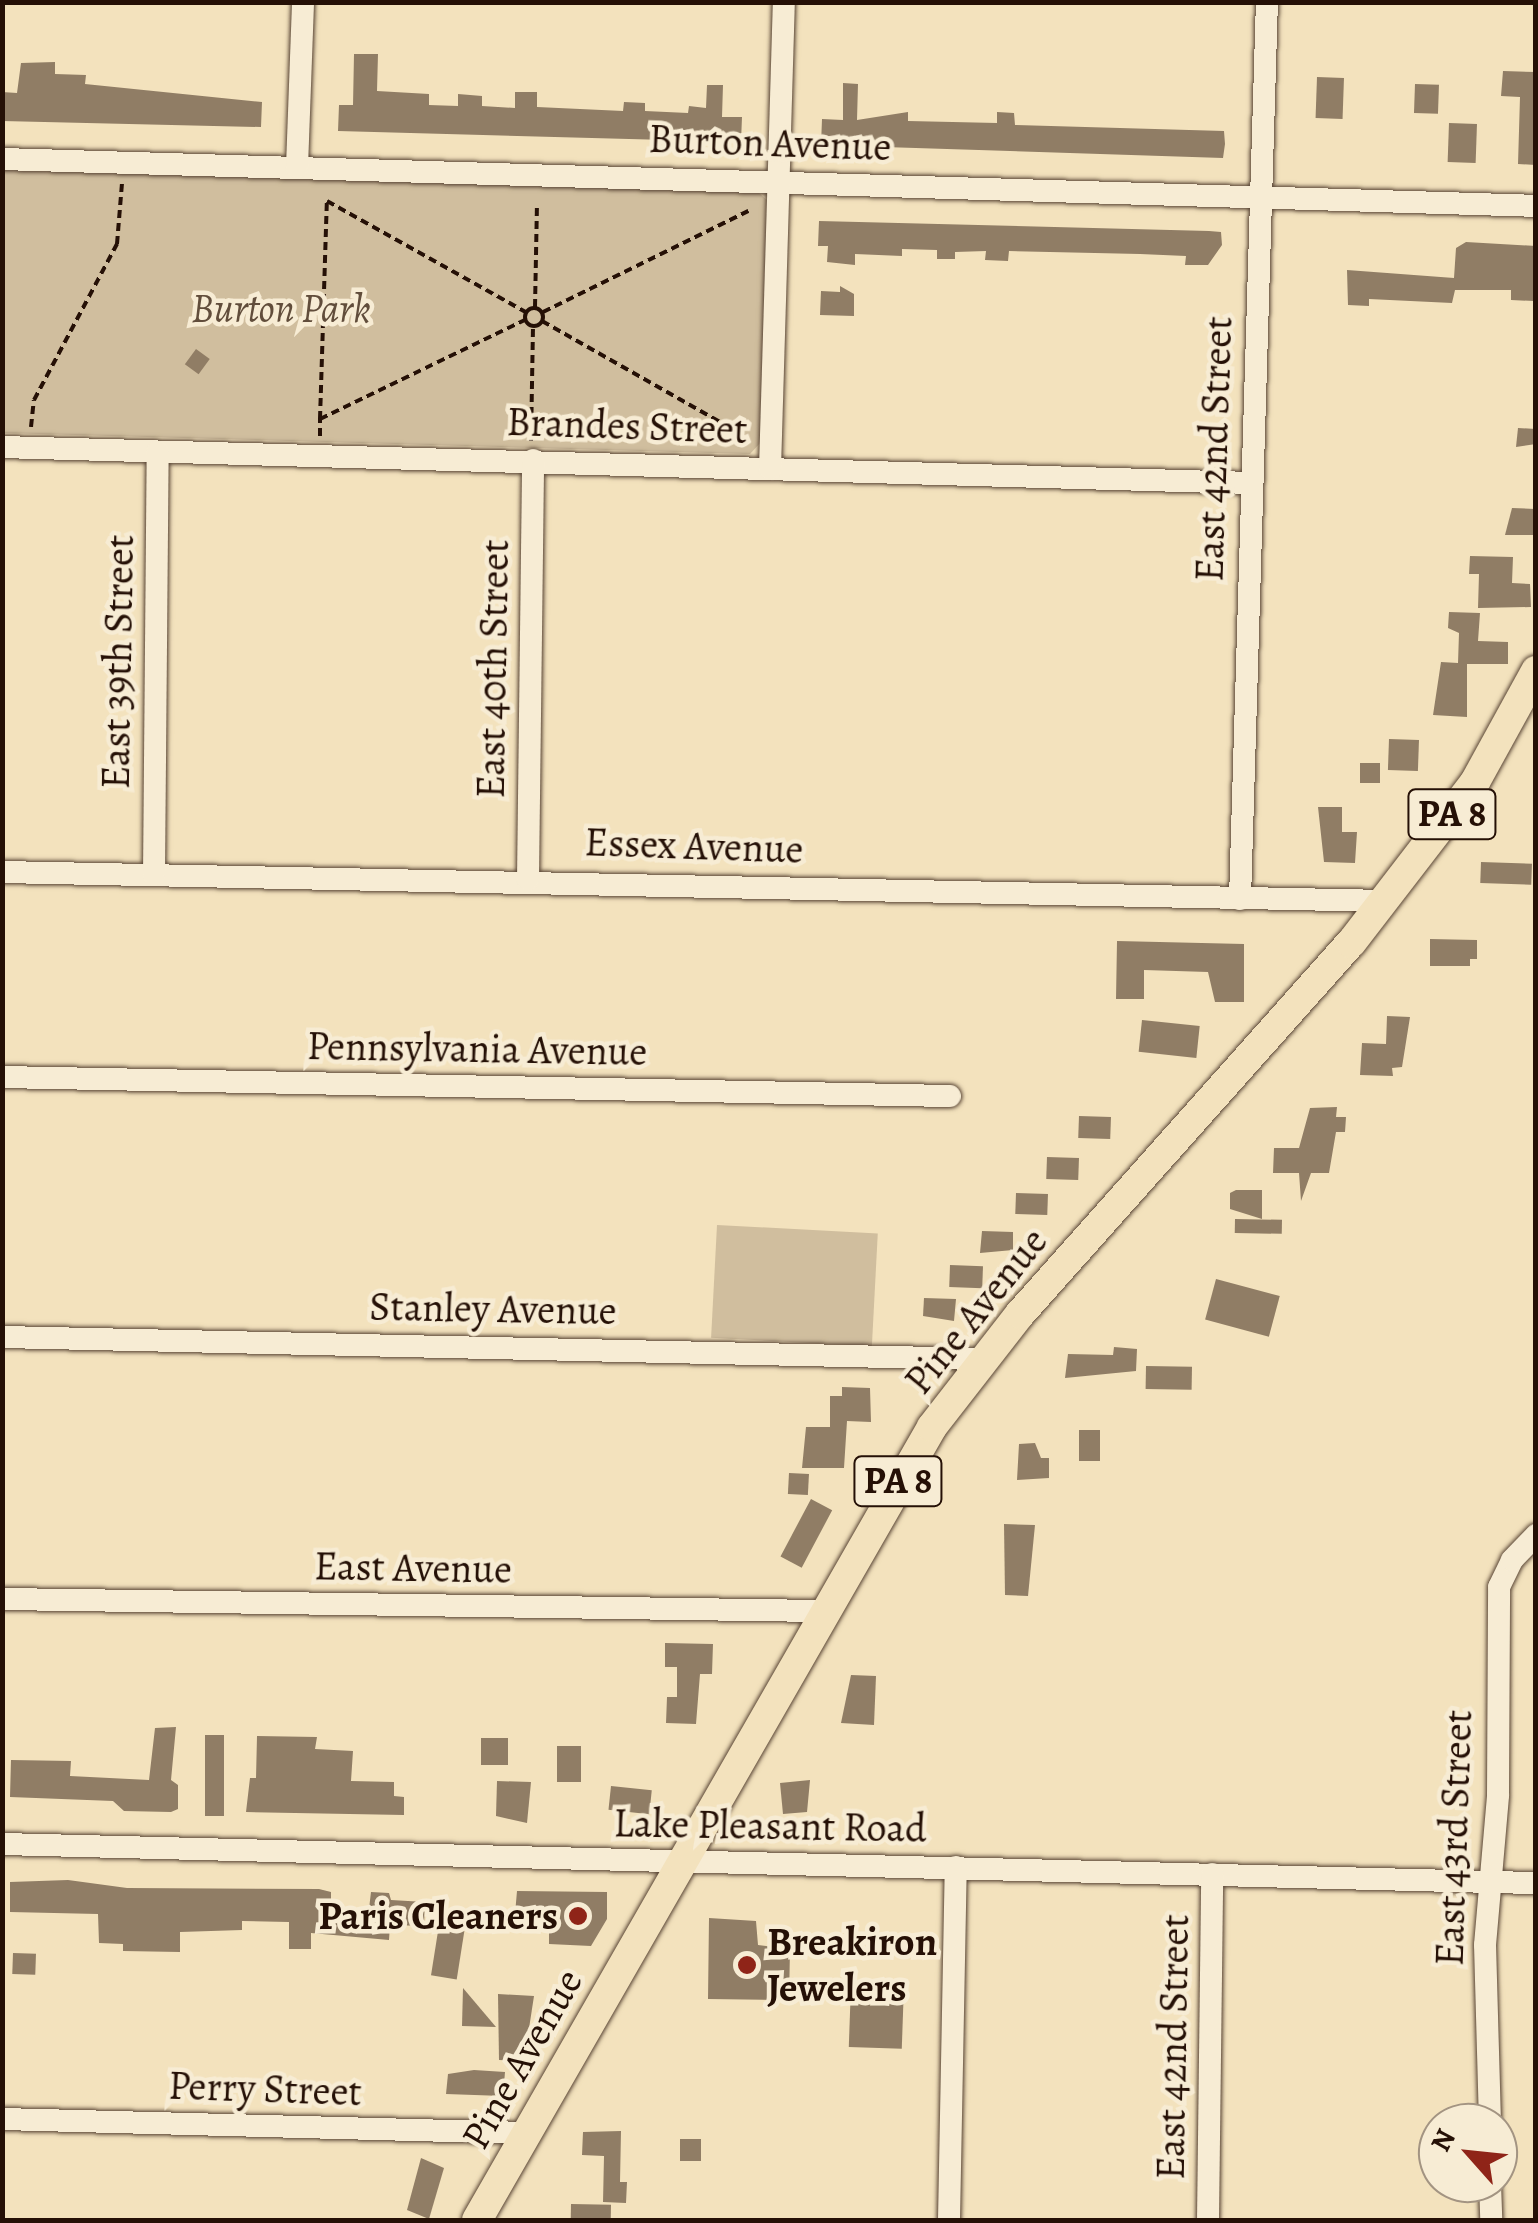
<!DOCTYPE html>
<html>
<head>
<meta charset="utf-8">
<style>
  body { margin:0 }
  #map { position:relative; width:1538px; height:2223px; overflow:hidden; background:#f3e2bd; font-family:Alegreya,serif }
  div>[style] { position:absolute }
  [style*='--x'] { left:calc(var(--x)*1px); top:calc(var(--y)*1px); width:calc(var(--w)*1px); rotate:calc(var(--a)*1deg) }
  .green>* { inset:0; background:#d0be9e; transform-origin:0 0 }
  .building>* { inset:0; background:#907d65; transform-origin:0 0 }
  .path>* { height:4px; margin-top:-2px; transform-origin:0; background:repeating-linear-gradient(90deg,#251006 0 8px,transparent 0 13px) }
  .path>.ring { margin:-2px; padding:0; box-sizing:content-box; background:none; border:4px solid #251006; border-radius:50% }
  .roads { filter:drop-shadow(0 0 2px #584434) drop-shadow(0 0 2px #584434) }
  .minor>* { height:22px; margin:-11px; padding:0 11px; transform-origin:11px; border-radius:11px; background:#f7ecd4 }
  .major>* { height:30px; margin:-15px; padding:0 15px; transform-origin:15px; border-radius:15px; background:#f3e2bd }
  .dots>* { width:28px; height:28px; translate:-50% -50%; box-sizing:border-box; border:5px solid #f7ecd4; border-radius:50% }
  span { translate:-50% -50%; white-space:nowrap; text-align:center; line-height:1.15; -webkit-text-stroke:9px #f7ecd4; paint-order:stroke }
  .shield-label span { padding:2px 8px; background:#f7ecd4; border:2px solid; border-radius:8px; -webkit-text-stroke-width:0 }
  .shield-label { font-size:38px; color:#251006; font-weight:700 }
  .street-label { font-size:40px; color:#251006 }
  .park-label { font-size:40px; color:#614d3b; font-style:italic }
  .poi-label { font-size:40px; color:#251006; font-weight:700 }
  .right { translate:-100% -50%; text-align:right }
  .left { translate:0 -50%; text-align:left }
  .frame { position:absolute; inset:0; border:5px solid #251006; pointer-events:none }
  .north { position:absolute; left:1418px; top:2103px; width:100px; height:100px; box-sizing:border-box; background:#f7ecd4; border:2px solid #a39482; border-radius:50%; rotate:297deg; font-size:28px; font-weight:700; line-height:40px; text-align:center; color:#251006 }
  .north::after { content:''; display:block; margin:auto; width:35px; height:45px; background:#8f2418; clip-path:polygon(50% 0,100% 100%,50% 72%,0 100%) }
</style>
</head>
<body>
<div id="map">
  <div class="green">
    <div style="clip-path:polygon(3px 170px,758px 192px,768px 201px,761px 442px,750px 454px,3px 433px)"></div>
    <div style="left:717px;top:1225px;width:161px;height:113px;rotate:3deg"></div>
  </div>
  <div class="building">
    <div style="clip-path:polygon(354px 54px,378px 54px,377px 91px,429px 94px,429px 105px,458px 106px,458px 94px,482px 96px,482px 106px,515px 108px,515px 92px,537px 92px,537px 107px,623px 111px,624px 102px,645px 103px,645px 111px,688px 113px,689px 106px,706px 108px,707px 85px,723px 85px,722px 117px,742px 117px,741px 142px,338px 131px,339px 105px,353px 105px)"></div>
    <div style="clip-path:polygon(55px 62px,55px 74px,86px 75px,85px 84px,262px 102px,261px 127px,2px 121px,2px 92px,17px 93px,21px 63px)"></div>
    <div style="clip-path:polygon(1503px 71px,1536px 72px,1536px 165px,1518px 164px,1520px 97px,1501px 96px)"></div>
    <div style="left:1317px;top:77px;width:27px;height:41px;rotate:2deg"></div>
    <div style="clip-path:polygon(843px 83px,858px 84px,857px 120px,908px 112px,908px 121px,997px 123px,997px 112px,1014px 113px,1015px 125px,1224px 131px,1225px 144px,1223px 158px,821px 145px,822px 119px,843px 120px)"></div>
    <div style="left:1415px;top:84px;width:24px;height:29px;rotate:2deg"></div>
    <div style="left:1449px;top:123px;width:28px;height:39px;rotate:2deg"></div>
    <div style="clip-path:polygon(819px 221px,1209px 231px,1221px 232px,1222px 245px,1208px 265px,1185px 265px,1186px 256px,1140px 254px,1009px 251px,1008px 261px,985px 260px,986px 251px,955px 252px,955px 259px,937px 259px,937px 250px,902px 249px,902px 256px,855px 254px,855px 265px,827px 262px,828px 246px,818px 246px)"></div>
    <div style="clip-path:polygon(1466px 242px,1536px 246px,1534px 301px,1511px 300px,1511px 290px,1455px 290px,1452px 303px,1369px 299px,1369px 306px,1348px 305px,1347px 270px,1454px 278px,1456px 248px)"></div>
    <div style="clip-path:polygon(840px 286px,854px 294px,854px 316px,820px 315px,821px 291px,840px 292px)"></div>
    <div style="left:196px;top:349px;width:17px;height:19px;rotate:36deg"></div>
    <div style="clip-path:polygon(1518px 428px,1536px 429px,1536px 444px,1516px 447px)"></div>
    <div style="clip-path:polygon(1512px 508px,1535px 509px,1536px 535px,1505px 535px)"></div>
    <div style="clip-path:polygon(1470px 556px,1513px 557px,1512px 583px,1530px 584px,1531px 607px,1478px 608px,1479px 574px,1469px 574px)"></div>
    <div style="clip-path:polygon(1449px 612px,1480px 613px,1478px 641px,1508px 642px,1508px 664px,1467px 664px,1467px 717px,1433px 715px,1441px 662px,1458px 663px,1459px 633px,1448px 628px)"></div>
    <div style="left:1389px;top:739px;width:30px;height:31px;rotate:2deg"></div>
    <div style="left:1360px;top:763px;width:20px;height:20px"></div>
    <div style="clip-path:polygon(1318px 807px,1342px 807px,1342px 832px,1357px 832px,1355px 863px,1324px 862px)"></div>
    <div style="left:1481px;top:862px;width:51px;height:21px;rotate:2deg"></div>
    <div style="clip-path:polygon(1430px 939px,1477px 940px,1477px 959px,1470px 959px,1470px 966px,1430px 966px)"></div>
    <div style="clip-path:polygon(1117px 941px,1244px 944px,1244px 1002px,1215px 1002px,1208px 972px,1144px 970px,1144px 999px,1116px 999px)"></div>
    <div style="clip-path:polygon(1387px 1016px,1410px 1017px,1402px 1067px,1392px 1068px,1393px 1076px,1360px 1075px,1362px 1043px,1386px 1044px)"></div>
    <div style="left:1142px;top:1020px;width:58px;height:32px;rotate:6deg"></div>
    <div style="clip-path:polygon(1337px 1107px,1336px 1117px,1346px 1117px,1345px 1132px,1336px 1132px,1329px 1173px,1311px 1173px,1301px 1201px,1299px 1173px,1273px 1173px,1274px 1148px,1299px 1148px,1310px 1108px)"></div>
    <div style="left:1079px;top:1116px;width:32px;height:22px;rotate:2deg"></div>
    <div style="left:1047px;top:1157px;width:32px;height:22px;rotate:2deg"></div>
    <div style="clip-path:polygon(1236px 1190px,1262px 1190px,1262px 1219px,1230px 1209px,1230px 1193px)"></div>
    <div style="left:1016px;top:1193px;width:32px;height:21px;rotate:2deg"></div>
    <div style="left:1235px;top:1219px;width:47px;height:14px;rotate:1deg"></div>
    <div style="clip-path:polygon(982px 1231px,1013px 1232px,1013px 1250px,980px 1253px)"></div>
    <div style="left:950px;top:1265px;width:33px;height:22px;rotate:2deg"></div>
    <div style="left:1216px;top:1279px;width:66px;height:42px;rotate:15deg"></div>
    <div style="clip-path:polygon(924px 1298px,956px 1299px,954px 1321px,923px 1316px)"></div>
    <div style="clip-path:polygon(1114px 1347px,1137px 1349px,1136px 1371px,1065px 1378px,1068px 1354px,1113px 1355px)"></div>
    <div style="left:1146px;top:1366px;width:46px;height:23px;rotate:1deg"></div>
    <div style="clip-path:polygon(842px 1387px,870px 1388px,871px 1422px,847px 1421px,844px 1468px,802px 1468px,806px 1427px,830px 1427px,830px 1396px,842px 1396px)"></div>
    <div style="left:1079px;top:1430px;width:21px;height:31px"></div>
    <div style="clip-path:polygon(1035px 1443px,1041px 1458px,1049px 1458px,1049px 1478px,1017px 1480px,1019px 1444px)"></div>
    <div style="left:789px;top:1473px;width:20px;height:21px;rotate:3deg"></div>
    <div style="left:811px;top:1499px;width:24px;height:65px;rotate:28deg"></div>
    <div style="clip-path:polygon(1004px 1524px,1035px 1525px,1028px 1596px,1005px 1595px)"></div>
    <div style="clip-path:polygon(665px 1643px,713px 1644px,712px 1674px,700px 1674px,696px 1724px,666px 1723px,667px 1697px,677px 1697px,677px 1667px,665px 1667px)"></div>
    <div style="clip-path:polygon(851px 1675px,876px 1676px,874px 1725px,841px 1723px)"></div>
    <div style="clip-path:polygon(176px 1727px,171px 1780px,178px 1785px,178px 1809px,171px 1812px,124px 1811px,113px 1801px,10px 1797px,11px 1760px,71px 1761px,70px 1776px,149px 1780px,155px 1728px)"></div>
    <div style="left:205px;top:1735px;width:19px;height:81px"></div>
    <div style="clip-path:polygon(257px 1736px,317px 1737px,315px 1749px,353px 1751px,351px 1781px,394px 1782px,394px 1796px,404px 1797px,404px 1815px,246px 1812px,250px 1778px,256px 1778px)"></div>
    <div style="left:481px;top:1738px;width:27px;height:27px"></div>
    <div style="left:557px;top:1746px;width:24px;height:36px"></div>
    <div style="clip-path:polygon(810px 1780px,807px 1812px,783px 1814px,780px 1783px)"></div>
    <div style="clip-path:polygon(497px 1781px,531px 1782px,527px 1823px,496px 1816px)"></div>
    <div style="left:611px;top:1786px;width:41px;height:24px;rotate:6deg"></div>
    <div style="clip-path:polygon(68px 1880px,127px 1888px,319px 1889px,331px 1892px,331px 1916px,368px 1917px,371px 1892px,389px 1893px,391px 1900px,425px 1902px,424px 1926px,390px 1925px,389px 1940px,311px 1933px,311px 1949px,289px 1949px,289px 1922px,242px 1921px,242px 1930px,180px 1932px,180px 1952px,123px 1951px,123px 1944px,99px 1943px,98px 1914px,10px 1912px,10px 1882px)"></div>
    <div style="clip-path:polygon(517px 1891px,607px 1892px,607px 1919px,591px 1946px,549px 1944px,549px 1914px,515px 1914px)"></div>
    <div style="clip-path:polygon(709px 1918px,756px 1921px,758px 1945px,790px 1949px,789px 2000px,708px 1999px)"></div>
    <div style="left:439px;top:1925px;width:26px;height:51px;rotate:9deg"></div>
    <div style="left:13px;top:1953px;width:23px;height:21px;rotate:2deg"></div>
    <div style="left:851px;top:1984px;width:53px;height:63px;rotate:2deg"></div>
    <div style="clip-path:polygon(463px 1988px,496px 2027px,462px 2026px)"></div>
    <div style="clip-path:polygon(498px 1994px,534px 1996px,524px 2061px,499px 2060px)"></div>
    <div style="clip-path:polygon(474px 2070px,505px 2072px,503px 2096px,446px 2094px,448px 2074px)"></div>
    <div style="clip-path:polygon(621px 2131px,620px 2182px,627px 2182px,626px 2203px,603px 2202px,604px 2156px,582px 2155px,583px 2132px)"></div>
    <div style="left:680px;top:2139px;width:21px;height:22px"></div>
    <div style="clip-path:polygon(421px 2158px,444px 2168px,429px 2219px,407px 2210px)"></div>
    <div style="left:571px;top:2204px;width:40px;height:16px;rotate:1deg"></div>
  </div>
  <div class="path">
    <div style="--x:535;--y:307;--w:103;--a:-88.9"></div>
    <div class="ring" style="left:525px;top:308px;width:14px;height:14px"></div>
    <div style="--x:543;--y:312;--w:229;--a:-26.2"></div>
    <div style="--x:542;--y:321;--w:229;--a:29.6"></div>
    <div style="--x:320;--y:419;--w:218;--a:-88.2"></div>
    <div style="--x:327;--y:201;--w:228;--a:29.2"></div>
    <div style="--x:31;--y:427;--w:27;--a:-84"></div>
    <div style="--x:34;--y:400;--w:177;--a:-62"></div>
    <div style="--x:117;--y:244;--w:61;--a:-85.3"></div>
    <div style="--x:320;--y:436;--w:17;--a:-90"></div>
    <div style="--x:320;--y:419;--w:228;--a:-25.8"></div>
    <div style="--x:531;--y:441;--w:115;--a:-89"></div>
  </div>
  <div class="roads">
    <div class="minor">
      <div style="--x:2;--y:159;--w:1535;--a:1.75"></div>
      <div style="--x:297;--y:167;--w:165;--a:-87.9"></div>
      <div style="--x:2;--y:447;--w:1249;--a:1.65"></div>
      <div style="--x:770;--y:469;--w:467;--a:-88.3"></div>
      <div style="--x:2;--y:872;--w:1382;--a:1.2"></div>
      <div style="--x:154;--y:874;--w:422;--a:-89.5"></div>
      <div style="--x:528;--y:879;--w:419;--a:-89.3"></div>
      <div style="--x:1240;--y:899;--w:897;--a:-88.28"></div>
      <div style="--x:2;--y:1077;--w:948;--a:1.15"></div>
      <div style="--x:2;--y:1337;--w:980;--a:1.29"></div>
      <div style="--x:2;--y:1599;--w:820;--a:0.84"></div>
      <div style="--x:2;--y:1844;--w:1534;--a:1.46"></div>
      <div style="--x:2;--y:2119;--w:524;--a:1.53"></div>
      <div style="--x:1490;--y:2123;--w:178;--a:-91.6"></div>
      <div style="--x:1485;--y:1945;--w:151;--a:-85"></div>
      <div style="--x:1498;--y:1795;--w:208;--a:-89.7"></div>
      <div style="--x:1499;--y:1587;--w:30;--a:-64"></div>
      <div style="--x:1512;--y:1560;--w:35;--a:-46"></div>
      <div style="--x:1490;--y:2183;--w:37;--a:88"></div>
      <div style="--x:949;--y:2220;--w:353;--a:-88.9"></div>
      <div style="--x:1208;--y:2220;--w:346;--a:-89.3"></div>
    </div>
    <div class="major">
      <div style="--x:477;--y:2220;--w:914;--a:-60.15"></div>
      <div style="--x:932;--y:1427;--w:143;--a:-52.1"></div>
      <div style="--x:1020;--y:1314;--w:497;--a:-48.3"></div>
      <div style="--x:1351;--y:943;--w:203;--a:-52.4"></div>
      <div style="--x:1475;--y:782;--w:127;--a:-61.2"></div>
    </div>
  </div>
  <div class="dots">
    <div style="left:578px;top:1916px;background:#8f2418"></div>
    <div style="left:747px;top:1965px;background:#8f2418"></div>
  </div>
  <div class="shield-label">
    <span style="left:1452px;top:814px">PA 8</span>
    <span style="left:898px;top:1481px">PA 8</span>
  </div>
  <div class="street-label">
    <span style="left:770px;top:143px;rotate:2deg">Burton Avenue</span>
    <span style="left:627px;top:426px;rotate:2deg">Brandes Street</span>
    <span style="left:1214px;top:449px;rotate:-88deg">East 42nd Street</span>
    <span style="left:118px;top:662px;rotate:-89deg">East 39th Street</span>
    <span style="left:493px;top:669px;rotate:-89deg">East 40th Street</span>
    <span style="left:694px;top:846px;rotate:2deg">Essex Avenue</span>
    <span style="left:477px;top:1049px;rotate:1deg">Pennsylvania Avenue</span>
    <span style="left:493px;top:1309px;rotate:1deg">Stanley Avenue</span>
    <span style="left:976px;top:1311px;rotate:-51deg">Pine Avenue</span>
    <span style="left:413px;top:1568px;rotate:1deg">East Avenue</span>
    <span style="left:770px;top:1826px;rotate:1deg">Lake Pleasant Road</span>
    <span style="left:1454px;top:1838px;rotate:-88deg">East 43rd Street</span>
    <span style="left:1173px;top:2047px;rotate:-89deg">East 42nd Street</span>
    <span style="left:522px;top:2059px;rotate:-60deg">Pine Avenue</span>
    <span style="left:265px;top:2089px;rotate:2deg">Perry Street</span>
  </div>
  <div class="park-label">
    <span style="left:281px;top:309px">Burton Park</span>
  </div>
  <div class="poi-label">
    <span class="right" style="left:558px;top:1916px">Paris Cleaners</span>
    <span class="left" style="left:767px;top:1965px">Breakiron<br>Jewelers</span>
  </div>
  <div class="frame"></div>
  <div class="north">N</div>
</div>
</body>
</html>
